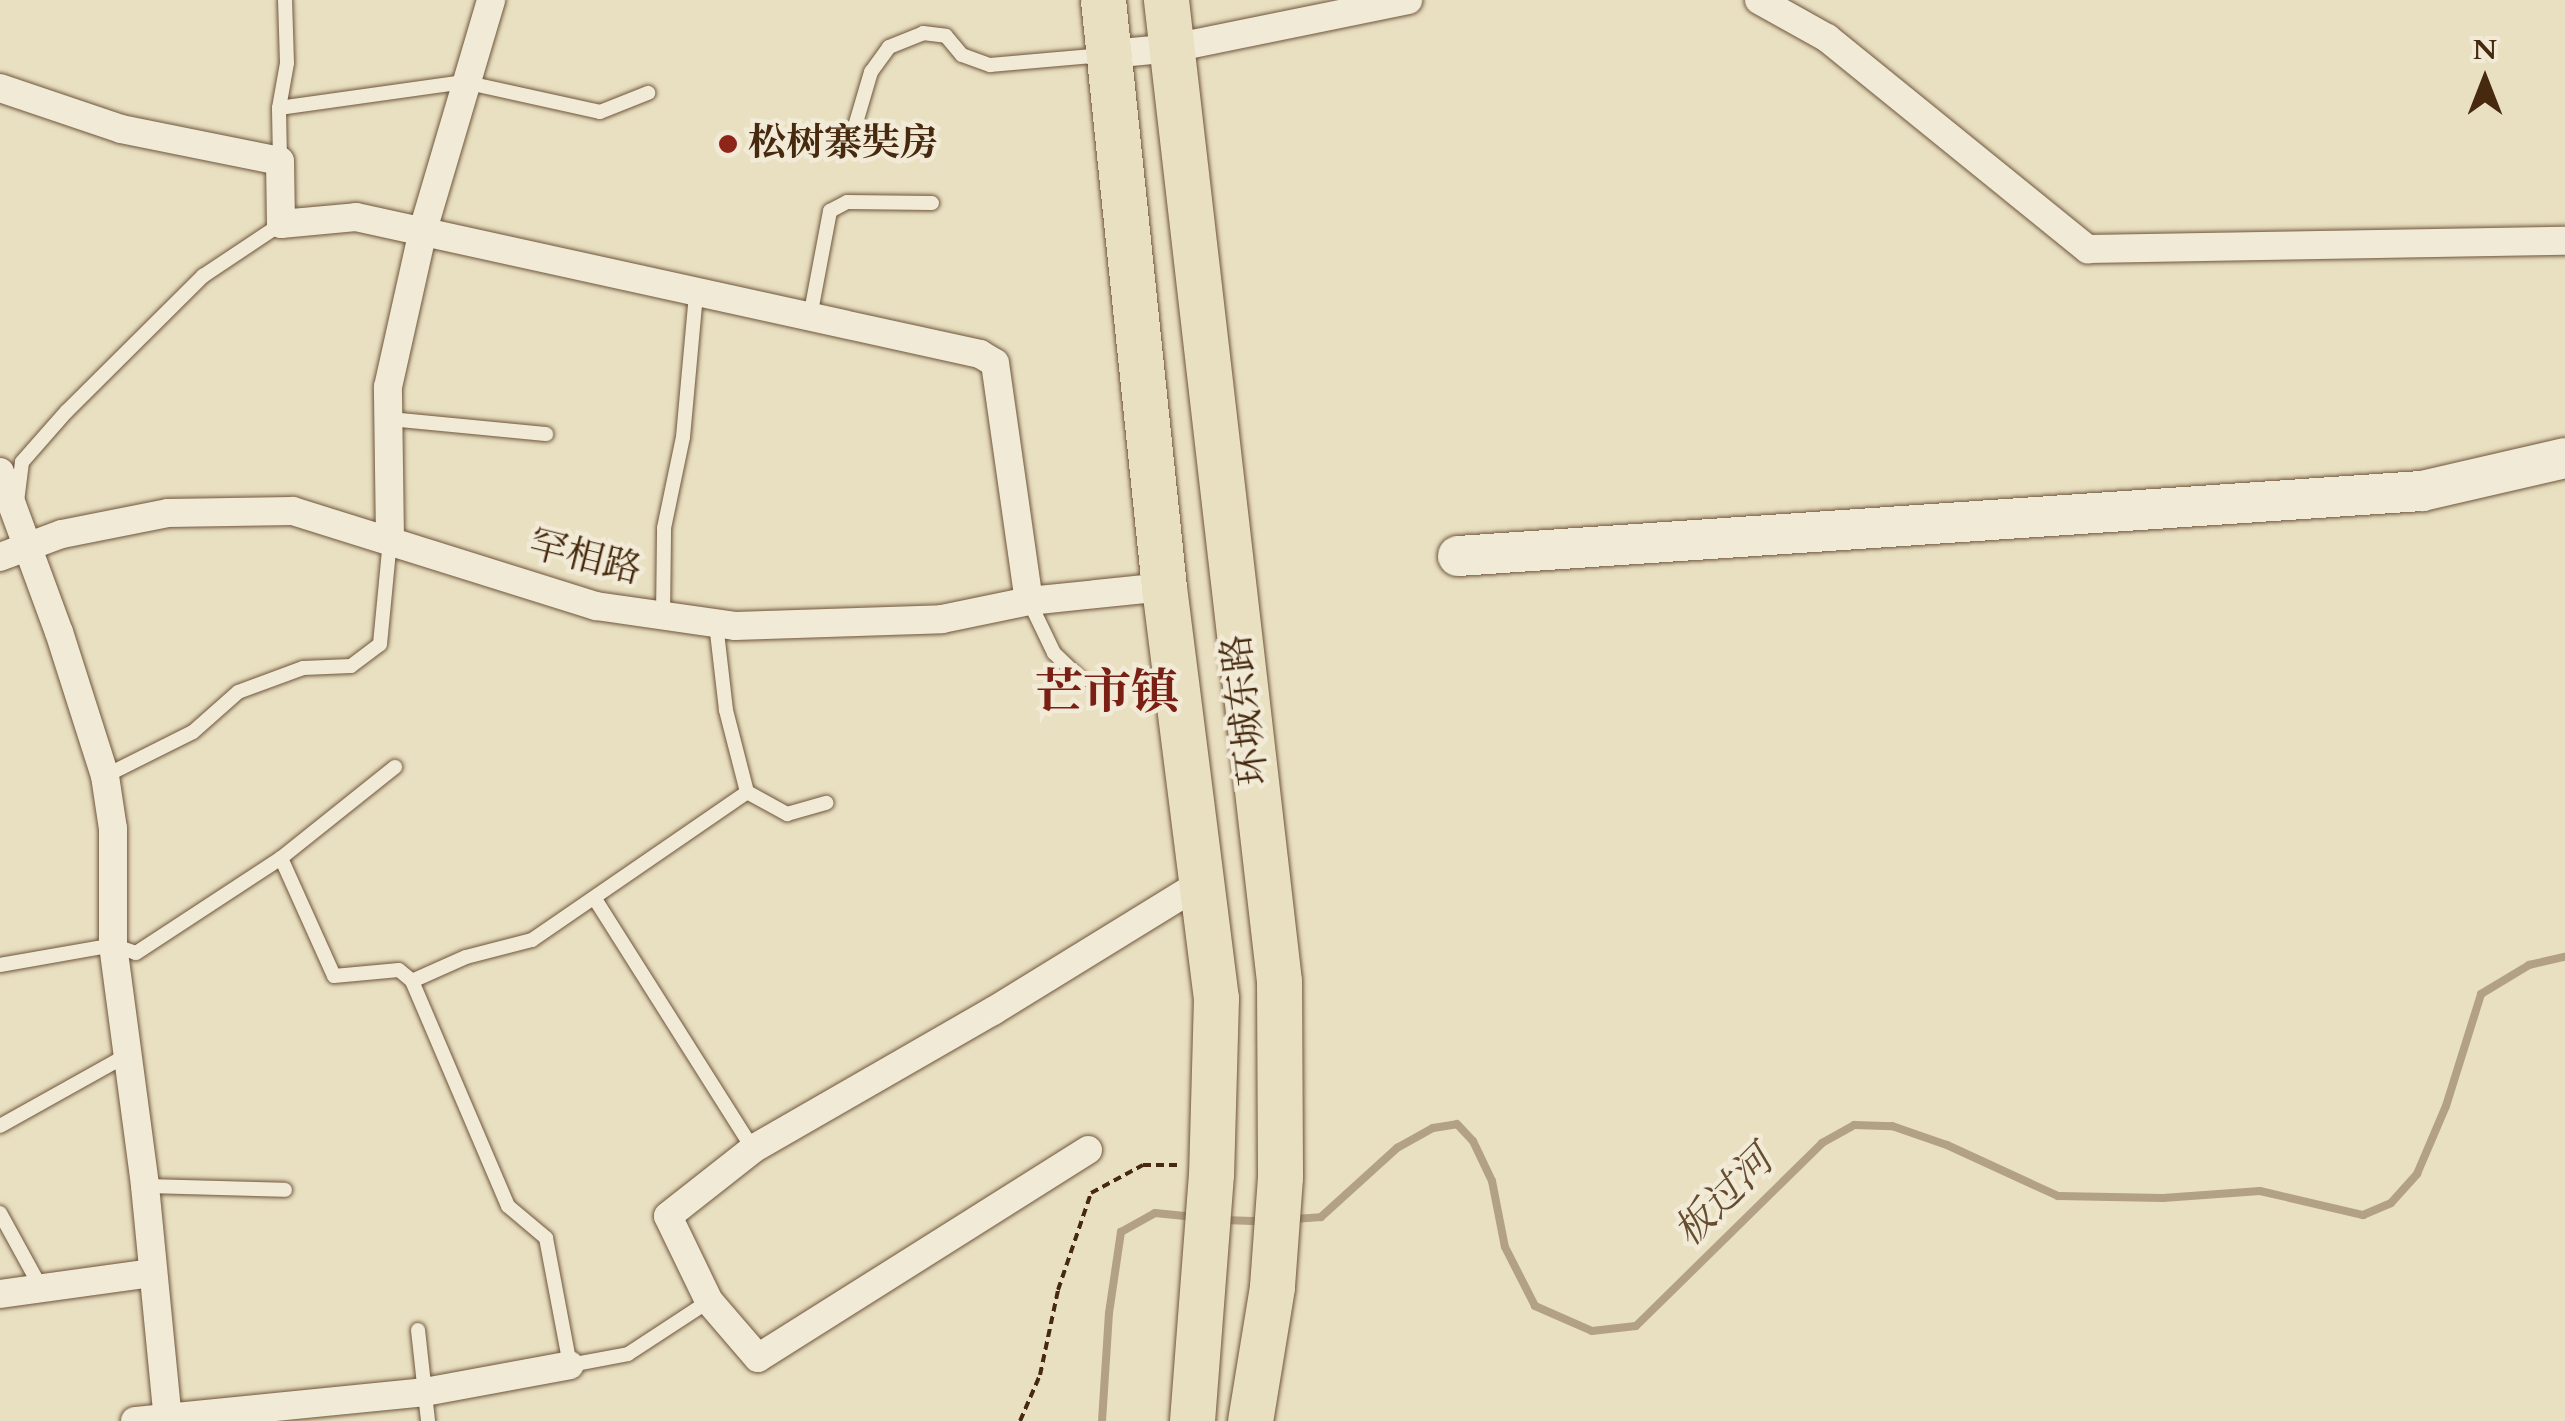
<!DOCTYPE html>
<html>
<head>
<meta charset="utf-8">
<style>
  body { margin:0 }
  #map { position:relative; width:2565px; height:1421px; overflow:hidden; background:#e9dfc1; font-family:Cardo,"Noto Serif SC",serif }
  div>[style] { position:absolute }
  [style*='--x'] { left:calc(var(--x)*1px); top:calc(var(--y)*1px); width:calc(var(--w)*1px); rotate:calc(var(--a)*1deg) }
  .stream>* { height:8px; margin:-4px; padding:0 4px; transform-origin:4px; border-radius:4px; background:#b2a184 }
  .path>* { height:4px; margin-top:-2px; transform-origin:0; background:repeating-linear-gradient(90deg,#46290e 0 8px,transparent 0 13px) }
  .roads { filter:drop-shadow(0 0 2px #6f563b) drop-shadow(0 0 2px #6f563b) }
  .lane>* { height:14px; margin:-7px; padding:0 7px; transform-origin:7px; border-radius:7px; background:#f1ead7 }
  .street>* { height:28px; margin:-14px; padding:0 14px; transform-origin:14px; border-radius:14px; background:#f1ead7 }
  .secondary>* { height:40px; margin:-20px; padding:0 20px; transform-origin:20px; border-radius:20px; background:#f1ead7 }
  .primary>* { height:45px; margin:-22.5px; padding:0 22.5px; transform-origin:22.5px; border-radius:22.5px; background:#e9dfc1 }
  .dots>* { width:28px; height:28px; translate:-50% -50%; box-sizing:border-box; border:5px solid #f1ead7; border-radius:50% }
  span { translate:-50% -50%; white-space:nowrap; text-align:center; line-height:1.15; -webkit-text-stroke:9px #f1ead7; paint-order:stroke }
  .poi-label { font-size:38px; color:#46290e; font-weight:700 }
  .left { translate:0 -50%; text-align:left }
  .street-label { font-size:38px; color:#46290e }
  .water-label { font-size:40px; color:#664d31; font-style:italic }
  .district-label { font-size:48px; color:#7a1f14; font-weight:700 }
  .north { position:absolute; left:2435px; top:30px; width:100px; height:100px; -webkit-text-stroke:8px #f1ead7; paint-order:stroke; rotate:0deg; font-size:28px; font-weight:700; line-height:40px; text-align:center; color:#46290e }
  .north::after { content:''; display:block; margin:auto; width:35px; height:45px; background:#46290e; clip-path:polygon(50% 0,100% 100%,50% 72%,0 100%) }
</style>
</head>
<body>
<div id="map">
  <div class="stream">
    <div style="--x:1294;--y:1219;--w:27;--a:-4"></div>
    <div style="--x:1321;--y:1217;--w:103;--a:-42.2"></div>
    <div style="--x:1397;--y:1148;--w:41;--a:-29.1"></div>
    <div style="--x:1433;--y:1128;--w:24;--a:-9"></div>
    <div style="--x:1457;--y:1124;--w:23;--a:47"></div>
    <div style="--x:1473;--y:1141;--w:44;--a:64.6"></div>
    <div style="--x:1492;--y:1181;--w:67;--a:78.9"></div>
    <div style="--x:1505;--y:1247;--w:66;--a:63"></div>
    <div style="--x:1535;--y:1306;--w:62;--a:23.7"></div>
    <div style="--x:1592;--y:1331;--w:44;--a:-6.5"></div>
    <div style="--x:1636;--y:1326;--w:261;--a:-44.5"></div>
    <div style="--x:1822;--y:1143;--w:37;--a:-29"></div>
    <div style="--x:1854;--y:1125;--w:38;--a:2"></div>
    <div style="--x:1892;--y:1126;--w:58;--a:19.1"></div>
    <div style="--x:1947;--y:1145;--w:122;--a:24.7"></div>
    <div style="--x:2058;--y:1196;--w:105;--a:1.1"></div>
    <div style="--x:2163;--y:1198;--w:97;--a:-4.1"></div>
    <div style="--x:2260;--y:1191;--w:106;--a:13.1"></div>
    <div style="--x:2363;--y:1215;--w:30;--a:-23"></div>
    <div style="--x:2391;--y:1203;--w:39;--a:-48"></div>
    <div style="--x:2417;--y:1174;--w:74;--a:-66.9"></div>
    <div style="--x:2446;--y:1106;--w:117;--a:-72.6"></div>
    <div style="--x:2481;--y:994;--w:56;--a:-31.1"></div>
    <div style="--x:2529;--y:965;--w:37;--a:-13"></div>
    <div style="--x:1224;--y:1220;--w:36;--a:2"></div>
    <div style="--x:1102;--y:1421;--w:108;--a:-86.3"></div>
    <div style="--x:1109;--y:1313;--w:82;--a:-81.6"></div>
    <div style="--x:1121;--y:1232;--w:39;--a:-29"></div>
    <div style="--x:1155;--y:1213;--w:40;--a:5.7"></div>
  </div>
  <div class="path">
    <div style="--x:1020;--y:1421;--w:50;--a:-66.5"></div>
    <div style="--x:1040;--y:1375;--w:87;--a:-78"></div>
    <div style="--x:1058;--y:1290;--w:102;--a:-71.2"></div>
    <div style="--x:1091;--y:1193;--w:59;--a:-28.3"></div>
    <div style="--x:1143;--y:1165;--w:36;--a:0"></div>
  </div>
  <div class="roads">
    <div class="lane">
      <div style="--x:279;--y:108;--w:187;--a:-8"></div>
      <div style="--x:464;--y:82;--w:139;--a:12.4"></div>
      <div style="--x:600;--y:112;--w:52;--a:-21.6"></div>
      <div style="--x:853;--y:133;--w:64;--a:-73.6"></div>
      <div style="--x:871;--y:72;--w:31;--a:-54"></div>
      <div style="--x:889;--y:47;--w:37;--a:-22"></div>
      <div style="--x:923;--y:33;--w:23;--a:7"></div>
      <div style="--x:946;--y:36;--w:25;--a:50"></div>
      <div style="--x:962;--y:55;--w:30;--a:20"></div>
      <div style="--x:990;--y:65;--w:114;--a:-5"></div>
      <div style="--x:280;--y:161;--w:53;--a:-91.1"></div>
      <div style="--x:279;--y:108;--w:46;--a:-79.9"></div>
      <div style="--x:287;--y:63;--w:63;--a:-91.8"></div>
      <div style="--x:810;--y:317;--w:108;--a:-79.3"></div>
      <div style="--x:830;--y:211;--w:19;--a:-28"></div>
      <div style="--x:847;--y:202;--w:85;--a:0.7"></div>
      <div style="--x:389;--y:419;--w:158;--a:5.5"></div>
      <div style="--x:17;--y:502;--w:40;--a:-82.9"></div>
      <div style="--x:22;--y:462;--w:68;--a:-48.6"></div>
      <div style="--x:67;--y:411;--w:192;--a:-44.8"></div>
      <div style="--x:203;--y:276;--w:94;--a:-33.7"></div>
      <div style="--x:1029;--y:601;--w:58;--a:64.3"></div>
      <div style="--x:1054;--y:653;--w:39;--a:44"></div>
      <div style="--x:663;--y:616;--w:88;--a:-89.3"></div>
      <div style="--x:664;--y:528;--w:93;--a:-78.2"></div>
      <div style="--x:683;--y:437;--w:144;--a:-84.8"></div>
      <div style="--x:105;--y:776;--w:98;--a:-26.6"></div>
      <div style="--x:193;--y:732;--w:60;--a:-41.6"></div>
      <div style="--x:238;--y:692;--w:69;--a:-20.3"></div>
      <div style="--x:303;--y:668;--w:48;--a:-2.4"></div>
      <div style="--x:351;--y:666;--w:36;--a:-37"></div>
      <div style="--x:380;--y:644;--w:104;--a:-84.5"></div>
      <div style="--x:747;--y:792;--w:46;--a:28.8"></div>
      <div style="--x:787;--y:814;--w:41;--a:-15.8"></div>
      <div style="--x:281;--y:858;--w:129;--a:65.8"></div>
      <div style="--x:334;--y:976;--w:65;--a:-5.3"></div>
      <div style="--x:399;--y:970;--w:17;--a:40"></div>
      <div style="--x:412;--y:981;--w:245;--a:66.9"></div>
      <div style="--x:508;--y:1206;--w:50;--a:40.1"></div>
      <div style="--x:546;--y:1238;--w:129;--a:79.3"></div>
      <div style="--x:570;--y:1365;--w:59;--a:-10.7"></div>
      <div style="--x:628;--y:1354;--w:97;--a:-33.2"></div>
      <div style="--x:595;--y:899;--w:296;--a:57.7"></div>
      <div style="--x:0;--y:965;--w:115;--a:-10"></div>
      <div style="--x:113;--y:945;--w:24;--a:19"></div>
      <div style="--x:136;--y:953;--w:173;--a:-33.2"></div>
      <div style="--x:281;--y:858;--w:146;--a:-38.6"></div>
      <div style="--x:412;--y:981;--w:59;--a:-24"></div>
      <div style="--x:466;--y:957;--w:68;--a:-14.4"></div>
      <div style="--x:532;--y:940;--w:261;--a:-34.5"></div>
      <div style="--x:747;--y:792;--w:85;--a:-104.4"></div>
      <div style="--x:726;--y:710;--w:88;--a:-96.6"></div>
      <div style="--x:0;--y:1126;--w:145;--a:-29.2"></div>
      <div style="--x:145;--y:1186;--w:140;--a:1.6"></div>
      <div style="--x:0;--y:1213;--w:85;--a:61.3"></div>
      <div style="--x:418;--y:1330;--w:92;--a:83.7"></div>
    </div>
    <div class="street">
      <div style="--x:1759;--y:0;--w:78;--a:29.2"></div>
      <div style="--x:1827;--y:38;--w:336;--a:39"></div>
      <div style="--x:2088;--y:249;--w:477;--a:-1"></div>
      <div style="--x:1110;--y:54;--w:63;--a:-5.4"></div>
      <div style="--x:1173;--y:48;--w:240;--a:-11.5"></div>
      <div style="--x:0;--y:88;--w:128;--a:18.7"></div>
      <div style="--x:121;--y:129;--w:162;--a:11.4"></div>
      <div style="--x:280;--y:161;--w:63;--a:89.1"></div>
      <div style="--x:281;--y:224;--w:75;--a:-5.3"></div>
      <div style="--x:356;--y:217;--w:639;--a:12.38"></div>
      <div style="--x:980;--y:354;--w:17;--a:31"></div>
      <div style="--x:995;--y:363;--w:240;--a:81.9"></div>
      <div style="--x:0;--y:472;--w:171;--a:69.8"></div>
      <div style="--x:59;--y:632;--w:151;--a:72.3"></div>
      <div style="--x:105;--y:776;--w:54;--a:81.4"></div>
      <div style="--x:113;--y:829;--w:116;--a:90"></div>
      <div style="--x:113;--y:945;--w:243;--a:82.4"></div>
      <div style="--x:145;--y:1186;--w:236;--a:84.4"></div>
      <div style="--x:390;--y:539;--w:152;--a:-90.8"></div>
      <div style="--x:388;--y:387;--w:161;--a:-77.4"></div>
      <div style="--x:423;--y:230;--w:240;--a:-73.5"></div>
      <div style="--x:0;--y:557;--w:66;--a:-20.4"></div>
      <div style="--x:62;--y:534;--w:108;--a:-11.2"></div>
      <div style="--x:168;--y:513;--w:125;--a:-0.9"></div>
      <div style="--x:293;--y:511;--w:318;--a:17.4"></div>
      <div style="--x:596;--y:606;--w:140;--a:8.2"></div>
      <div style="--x:735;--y:626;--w:207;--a:-1.9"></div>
      <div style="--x:942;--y:619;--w:89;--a:-11.7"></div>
      <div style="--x:1029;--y:601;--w:136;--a:-5.9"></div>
      <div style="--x:1088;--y:1150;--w:390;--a:147.8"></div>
      <div style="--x:758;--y:1358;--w:75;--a:-130.7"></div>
      <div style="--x:709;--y:1301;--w:94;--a:-115.8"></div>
      <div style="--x:668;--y:1216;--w:108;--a:-38.2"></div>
      <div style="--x:753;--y:1149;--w:277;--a:-29.9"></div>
      <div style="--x:993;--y:1011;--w:244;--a:-31.6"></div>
      <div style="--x:0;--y:1294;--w:153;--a:-7.9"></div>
      <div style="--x:135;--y:1421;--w:291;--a:-5.7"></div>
      <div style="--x:425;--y:1392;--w:147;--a:-10.5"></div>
    </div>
    <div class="secondary">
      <div style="--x:1458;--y:556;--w:966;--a:-3.86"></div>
      <div style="--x:2422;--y:491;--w:147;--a:-13"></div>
    </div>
    <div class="primary">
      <div style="--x:1103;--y:0;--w:590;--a:84.07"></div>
      <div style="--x:1164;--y:587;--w:414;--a:82.8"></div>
      <div style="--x:1216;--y:998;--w:176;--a:91.6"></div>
      <div style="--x:1211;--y:1174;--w:248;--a:94.4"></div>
      <div style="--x:1166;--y:0;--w:987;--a:83.43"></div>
      <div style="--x:1279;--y:981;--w:196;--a:89.7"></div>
      <div style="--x:1280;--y:1177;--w:110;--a:94.2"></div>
      <div style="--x:1272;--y:1287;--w:136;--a:99.3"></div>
    </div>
  </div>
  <div class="dots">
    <div style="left:728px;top:144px;background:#8f2418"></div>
  </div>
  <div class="poi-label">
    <span class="left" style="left:748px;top:144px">松树寨奘房</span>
  </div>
  <div class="street-label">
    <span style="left:585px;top:558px;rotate:14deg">罕相路</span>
    <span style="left:1246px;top:710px;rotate:-97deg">环城东路</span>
  </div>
  <div class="water-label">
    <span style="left:1724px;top:1197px;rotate:-45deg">板过河</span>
  </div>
  <div class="district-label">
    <span style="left:1107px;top:693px">芒市镇</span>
  </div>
  <div class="north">N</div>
</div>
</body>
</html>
